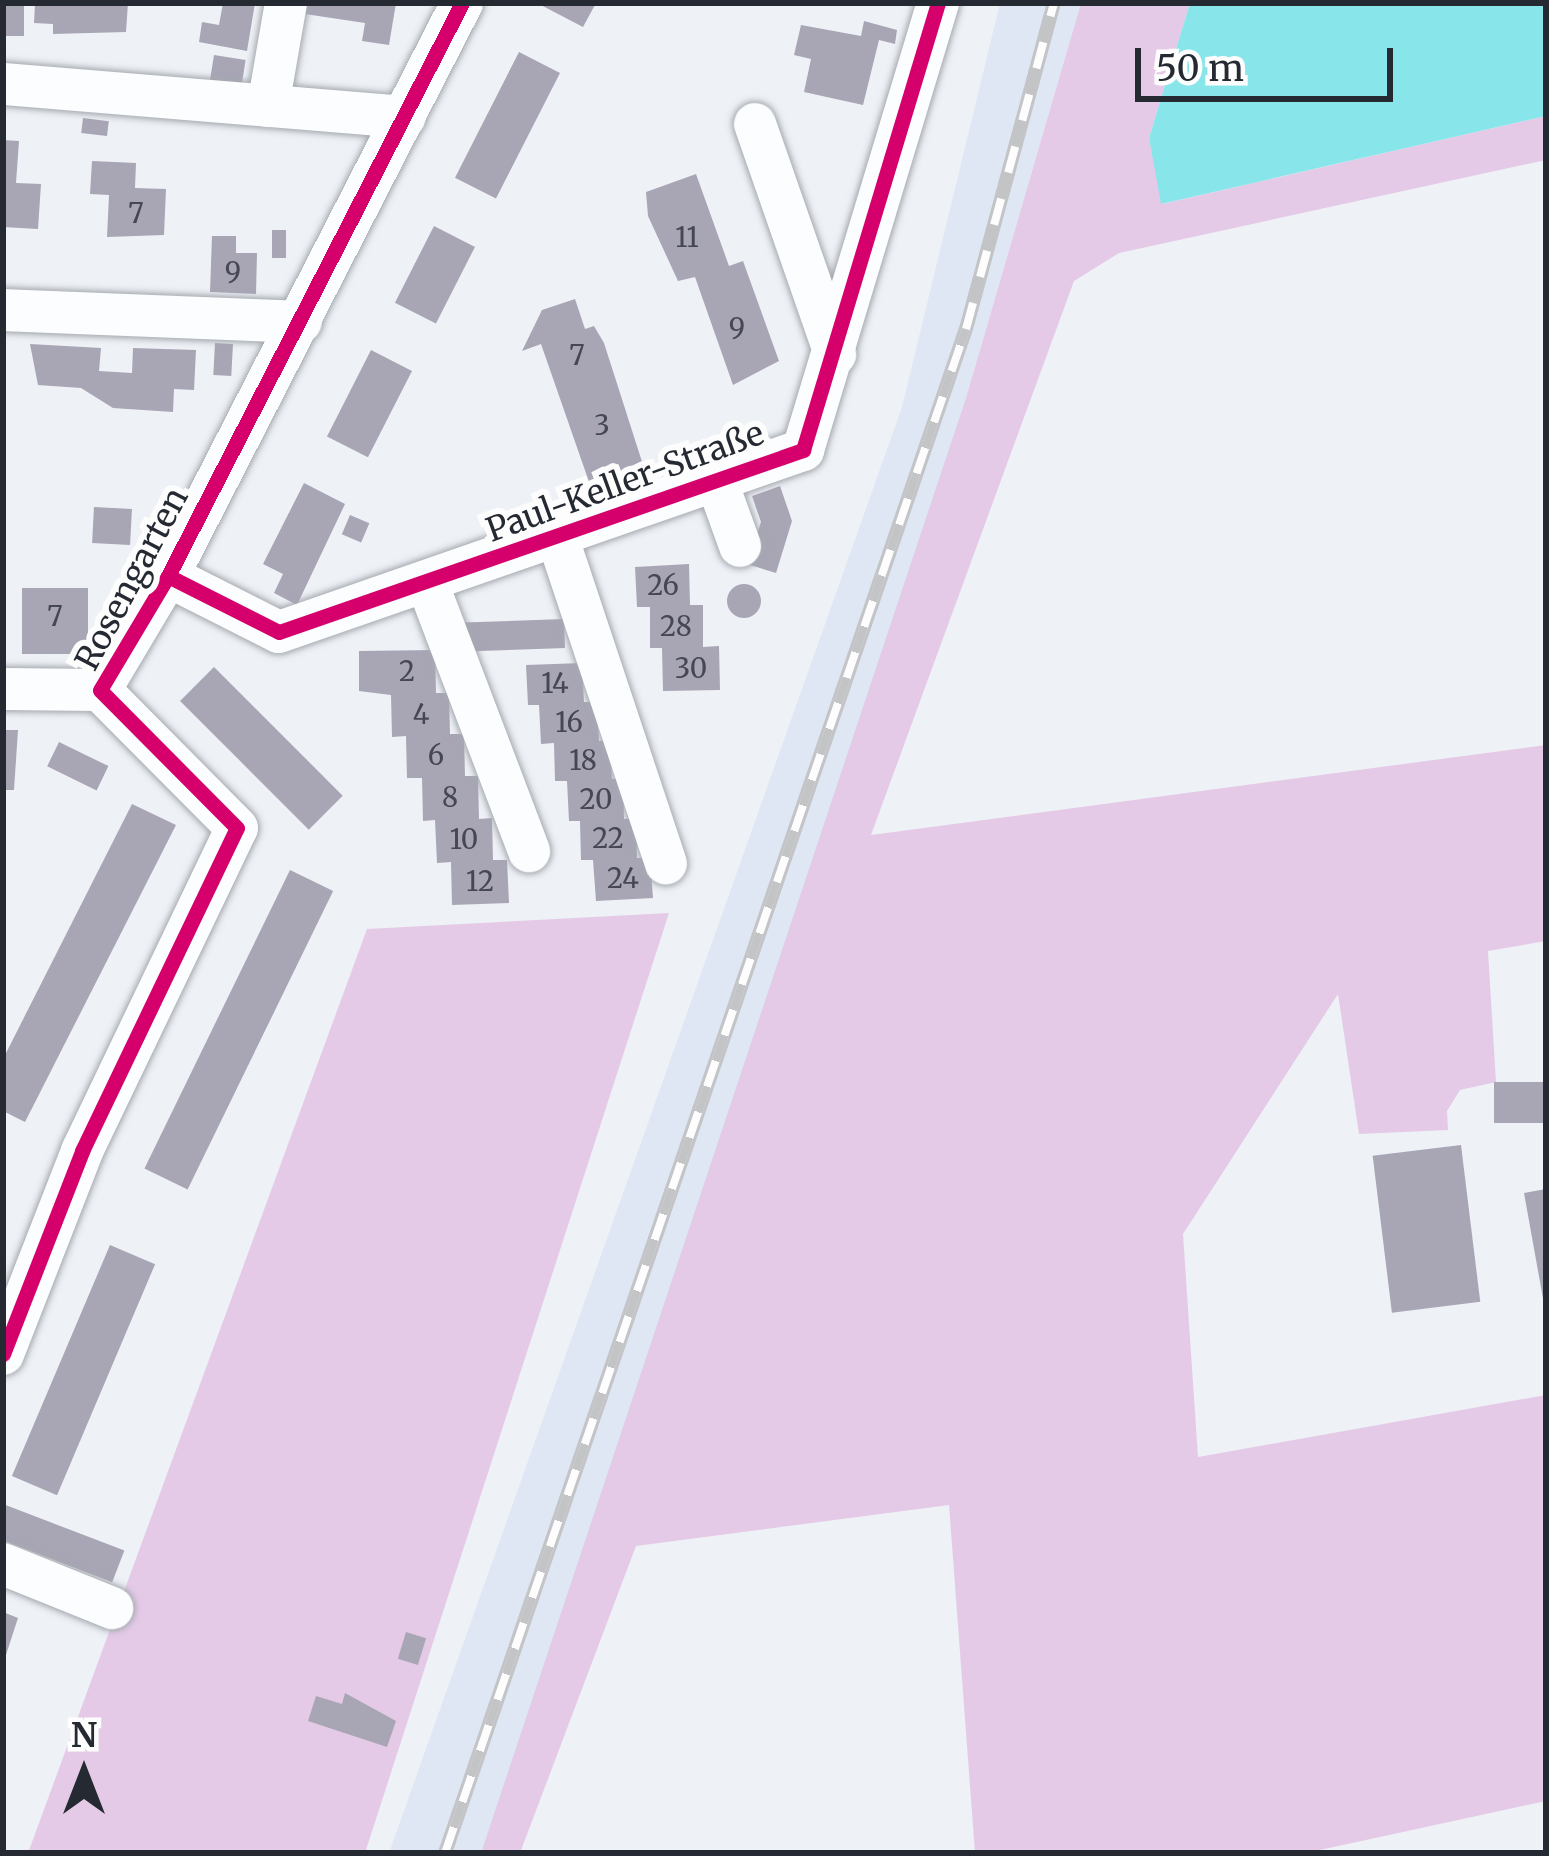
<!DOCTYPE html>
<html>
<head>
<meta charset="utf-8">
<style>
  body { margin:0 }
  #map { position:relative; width:1549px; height:1856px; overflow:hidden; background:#eef1f6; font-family:Merriweather,serif }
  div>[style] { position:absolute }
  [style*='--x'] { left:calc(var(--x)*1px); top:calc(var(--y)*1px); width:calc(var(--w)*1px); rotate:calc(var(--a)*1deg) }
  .built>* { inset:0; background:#e0e7f4 }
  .green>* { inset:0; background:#e5cae7 }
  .water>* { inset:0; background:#88e6ea }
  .building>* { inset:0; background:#a8a5b5; transform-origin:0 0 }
  .round { border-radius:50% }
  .roads { filter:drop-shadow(0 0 3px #a5aab0) drop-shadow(0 0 3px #a5aab0) }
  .minor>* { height:42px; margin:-21px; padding:0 21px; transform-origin:21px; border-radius:21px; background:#fcfdfe }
  .rail>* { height:14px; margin-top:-7px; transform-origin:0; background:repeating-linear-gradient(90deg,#fdfdfd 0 27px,#c3c4c6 0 54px); box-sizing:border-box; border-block:3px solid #c3c4c6 }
  .cycleway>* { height:15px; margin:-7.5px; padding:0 7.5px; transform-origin:7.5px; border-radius:7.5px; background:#d6006c }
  span { translate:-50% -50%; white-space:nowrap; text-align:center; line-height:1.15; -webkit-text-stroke:12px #fdfdfd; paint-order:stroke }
  .number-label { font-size:27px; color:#454853 }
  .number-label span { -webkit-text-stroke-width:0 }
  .street-label { font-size:33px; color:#242932 }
  .frame { position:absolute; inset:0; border:6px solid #242932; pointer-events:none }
  .north { position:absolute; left:24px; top:1712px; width:120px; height:120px; -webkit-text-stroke:9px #fdfdfd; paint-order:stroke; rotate:0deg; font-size:33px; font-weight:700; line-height:48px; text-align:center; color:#242932 }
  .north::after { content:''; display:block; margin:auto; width:42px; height:54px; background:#242932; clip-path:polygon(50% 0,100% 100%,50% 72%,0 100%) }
  .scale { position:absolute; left:1135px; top:48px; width:258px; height:54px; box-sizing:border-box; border:6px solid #242932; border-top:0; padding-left:15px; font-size:36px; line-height:42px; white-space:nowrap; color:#242932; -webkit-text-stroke:9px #fdfdfd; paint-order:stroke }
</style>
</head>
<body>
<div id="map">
  <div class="built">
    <div style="clip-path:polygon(1000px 3px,1081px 3px,966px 398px,702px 1209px,481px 1853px,389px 1853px,902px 407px)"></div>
  </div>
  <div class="green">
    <div style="clip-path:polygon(1081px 3px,1190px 3px,1149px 138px,1162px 204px,1546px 116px,1546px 160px,1119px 253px,1074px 281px,871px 835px,1546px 745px,1546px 941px,1488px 951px,1496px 1082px,1460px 1090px,1447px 1111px,1448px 1130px,1359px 1134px,1338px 994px,1183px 1234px,1198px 1457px,1546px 1395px,1546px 1801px,1306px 1853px,975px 1853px,949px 1505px,636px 1546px,520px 1853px,481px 1853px,966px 398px)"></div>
    <div style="clip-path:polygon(669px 913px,365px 1853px,28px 1853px,367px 929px)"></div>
  </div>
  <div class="water">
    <div style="clip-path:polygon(1190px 3px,1546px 3px,1546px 116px,1161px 204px,1149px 138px)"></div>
  </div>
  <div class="building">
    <div style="left:3px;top:3px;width:21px;height:33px"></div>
    <div style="clip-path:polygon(35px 3px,128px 3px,126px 32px,53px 34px,53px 24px,34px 23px)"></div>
    <div style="clip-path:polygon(223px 3px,255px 3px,247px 51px,199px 42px,202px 22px,219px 25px)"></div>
    <div style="clip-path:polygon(307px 3px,396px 3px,389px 45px,362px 41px,365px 23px,305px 14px)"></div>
    <div style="clip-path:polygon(537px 3px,596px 3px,583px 27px)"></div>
    <div style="clip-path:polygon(864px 21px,897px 30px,895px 44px,879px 40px,863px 105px,804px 92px,811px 59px,794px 55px,801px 25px,861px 36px)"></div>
    <div style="left:519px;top:52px;width:46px;height:141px;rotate:27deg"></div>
    <div style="left:214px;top:55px;width:32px;height:35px;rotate:9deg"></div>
    <div style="left:83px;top:118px;width:26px;height:15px;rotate:7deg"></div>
    <div style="clip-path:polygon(3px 140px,19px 141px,16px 183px,41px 184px,38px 229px,3px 227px)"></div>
    <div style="clip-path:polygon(92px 161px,136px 163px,135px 188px,166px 189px,164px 235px,107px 237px,109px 195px,90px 194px)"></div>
    <div style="clip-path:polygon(696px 174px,729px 266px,743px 261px,779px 361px,733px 385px,695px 277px,678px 281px,648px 216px,646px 192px)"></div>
    <div style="left:434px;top:226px;width:46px;height:86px;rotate:27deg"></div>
    <div style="left:272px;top:230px;width:14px;height:28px"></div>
    <div style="clip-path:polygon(212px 236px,236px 236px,236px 253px,257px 253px,256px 294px,210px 292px)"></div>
    <div style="clip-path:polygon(575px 299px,585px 329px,594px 326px,604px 343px,644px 468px,628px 474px,633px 489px,596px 502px,541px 344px,522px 351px,542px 310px)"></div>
    <div style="left:215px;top:343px;width:18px;height:32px;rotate:3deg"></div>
    <div style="clip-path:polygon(30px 344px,101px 348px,99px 371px,132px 373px,133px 348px,196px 350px,194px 390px,174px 389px,173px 412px,113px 408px,81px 388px,38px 385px)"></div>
    <div style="left:371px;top:350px;width:46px;height:97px;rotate:27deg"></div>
    <div style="clip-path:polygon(304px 483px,345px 504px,297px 605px,274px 593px,283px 574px,263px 564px)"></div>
    <div style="clip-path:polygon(780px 486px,792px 521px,776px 573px,747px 564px,761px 522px,752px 496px)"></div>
    <div style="left:94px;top:507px;width:38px;height:36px;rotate:3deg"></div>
    <div style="left:350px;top:515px;width:21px;height:21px;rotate:23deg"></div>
    <div style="clip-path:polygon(689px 564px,690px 605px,703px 605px,703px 647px,719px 646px,720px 690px,663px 691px,662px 648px,650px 648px,650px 607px,637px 607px,635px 567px)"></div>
    <div class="round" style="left:727px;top:584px;width:34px;height:34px"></div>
    <div style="left:22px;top:588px;width:66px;height:66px"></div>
    <div style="left:564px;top:619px;width:29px;height:116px;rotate:88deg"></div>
    <div style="clip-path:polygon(435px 650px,436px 693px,449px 693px,450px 734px,464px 734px,465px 776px,478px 776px,479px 819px,492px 818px,493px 860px,507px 860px,509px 903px,452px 905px,451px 862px,437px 863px,435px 820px,423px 821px,422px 778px,407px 778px,406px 736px,392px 737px,391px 695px,359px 691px,359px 651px)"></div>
    <div style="clip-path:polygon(582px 663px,584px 702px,597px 702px,599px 741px,610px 740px,612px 779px,623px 779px,624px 819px,636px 818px,637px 858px,650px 858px,653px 898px,596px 901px,593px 860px,581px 860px,580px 821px,569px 821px,567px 781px,555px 781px,554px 743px,541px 744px,539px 705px,528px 705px,526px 665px)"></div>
    <div style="left:214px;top:667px;width:182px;height:48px;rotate:45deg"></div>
    <div style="clip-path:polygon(3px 730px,18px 730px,14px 790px,3px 790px)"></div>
    <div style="left:59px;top:742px;width:55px;height:27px;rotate:26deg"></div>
    <div style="clip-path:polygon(132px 804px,176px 825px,25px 1122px,3px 1111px,3px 1059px)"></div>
    <div style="left:290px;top:870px;width:48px;height:332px;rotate:26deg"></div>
    <div style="left:1546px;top:1082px;width:41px;height:52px;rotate:90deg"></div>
    <div style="left:1461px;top:1145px;width:158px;height:89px;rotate:83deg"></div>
    <div style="clip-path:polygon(1546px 1189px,1546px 1304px,1544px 1304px,1524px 1193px)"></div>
    <div style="left:110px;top:1245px;width:49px;height:251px;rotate:23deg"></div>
    <div style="left:3px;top:1504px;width:130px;height:34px;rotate:21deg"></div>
    <div style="clip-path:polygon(3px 1612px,18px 1618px,4px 1661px,3px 1661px)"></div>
    <div style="left:406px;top:1632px;width:21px;height:28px;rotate:17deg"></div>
    <div style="clip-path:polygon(345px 1693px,396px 1721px,387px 1747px,308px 1721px,316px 1696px,342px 1704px)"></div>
  </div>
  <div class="roads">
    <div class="minor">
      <div style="--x:3;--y:84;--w:403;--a:4.7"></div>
      <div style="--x:268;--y:106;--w:105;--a:-80.1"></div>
      <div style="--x:755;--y:124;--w:244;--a:70.8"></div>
      <div style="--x:3;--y:310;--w:298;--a:2.3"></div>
      <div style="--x:717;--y:482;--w:68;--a:70.2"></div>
      <div style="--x:558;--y:539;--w:342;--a:71.6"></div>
      <div style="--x:168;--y:576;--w:124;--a:26.8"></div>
      <div style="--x:279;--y:632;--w:555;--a:-19.15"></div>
      <div style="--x:803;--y:450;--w:467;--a:-73.2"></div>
      <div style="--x:428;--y:585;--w:285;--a:69.2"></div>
      <div style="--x:3;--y:689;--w:97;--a:0.6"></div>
      <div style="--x:3;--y:1354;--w:218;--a:-68.7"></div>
      <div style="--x:82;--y:1151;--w:358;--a:-64.4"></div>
      <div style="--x:237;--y:828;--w:194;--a:-134.8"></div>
      <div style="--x:100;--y:690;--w:133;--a:-59.2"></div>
      <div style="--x:168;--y:576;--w:644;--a:-62.84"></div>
      <div style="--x:3;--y:1564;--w:118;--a:22"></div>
    </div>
  </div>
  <div class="rail">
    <div style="--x:445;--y:1853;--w:1611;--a:-71.13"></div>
    <div style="--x:966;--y:329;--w:338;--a:-74.9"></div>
  </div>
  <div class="cycleway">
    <div style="--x:168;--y:576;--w:124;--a:26.8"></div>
    <div style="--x:279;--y:632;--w:555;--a:-19.15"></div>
    <div style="--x:803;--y:450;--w:467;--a:-73.2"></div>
    <div style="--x:3;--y:1354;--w:218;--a:-68.7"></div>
    <div style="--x:82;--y:1151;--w:358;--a:-64.4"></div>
    <div style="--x:237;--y:828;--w:194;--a:-134.8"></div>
    <div style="--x:100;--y:690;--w:133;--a:-59.2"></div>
    <div style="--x:168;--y:576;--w:644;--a:-62.84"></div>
  </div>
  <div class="number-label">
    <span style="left:136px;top:214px">7</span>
    <span style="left:687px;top:238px">11</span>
    <span style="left:233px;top:273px">9</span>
    <span style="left:737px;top:329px">9</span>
    <span style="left:577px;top:356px">7</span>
    <span style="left:602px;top:426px">3</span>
    <span style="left:663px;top:586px">26</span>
    <span style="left:55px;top:617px">7</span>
    <span style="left:676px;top:627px">28</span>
    <span style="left:691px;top:669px">30</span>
    <span style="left:407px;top:672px">2</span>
    <span style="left:555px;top:684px">14</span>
    <span style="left:421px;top:715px">4</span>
    <span style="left:569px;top:723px">16</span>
    <span style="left:436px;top:756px">6</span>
    <span style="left:583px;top:761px">18</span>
    <span style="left:450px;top:798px">8</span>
    <span style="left:596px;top:800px">20</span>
    <span style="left:608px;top:839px">22</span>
    <span style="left:464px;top:840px">10</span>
    <span style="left:623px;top:879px">24</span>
    <span style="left:480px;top:882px">12</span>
  </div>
  <div class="street-label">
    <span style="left:625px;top:482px;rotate:-20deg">Paul-Keller-Straße</span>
    <span style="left:132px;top:579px;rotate:-62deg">Rosengarten</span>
  </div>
  <div class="frame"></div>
  <div class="north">N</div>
  <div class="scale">50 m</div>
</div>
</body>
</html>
